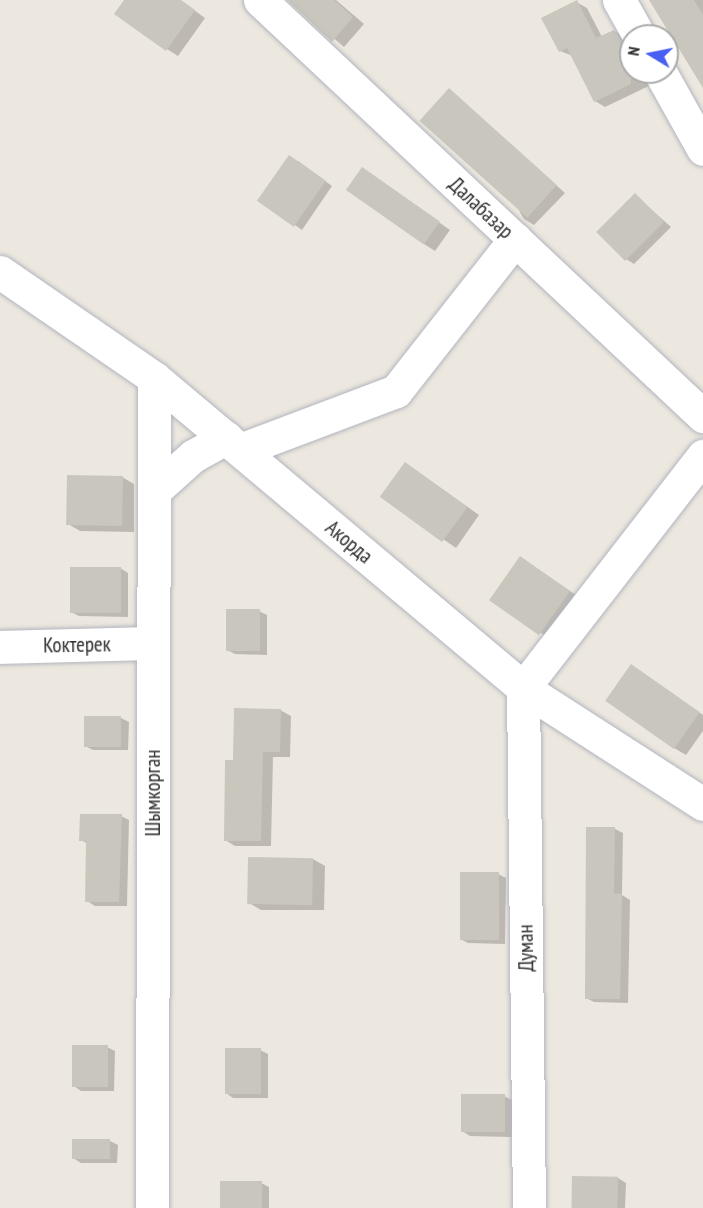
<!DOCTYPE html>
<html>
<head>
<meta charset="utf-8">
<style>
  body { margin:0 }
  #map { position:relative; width:703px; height:1208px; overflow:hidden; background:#ede8df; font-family:"PT Sans Narrow",sans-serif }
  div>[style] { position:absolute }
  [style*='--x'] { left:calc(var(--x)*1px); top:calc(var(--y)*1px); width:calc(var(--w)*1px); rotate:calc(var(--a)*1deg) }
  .shadow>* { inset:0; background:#0003; transform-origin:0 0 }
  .building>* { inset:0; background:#c9c6bd; transform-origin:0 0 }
  .roads { filter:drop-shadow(0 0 2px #b2b5bf) drop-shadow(0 0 2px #b2b5bf) }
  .minor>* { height:33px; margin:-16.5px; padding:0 16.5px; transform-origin:16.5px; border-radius:16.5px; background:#fff }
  span { translate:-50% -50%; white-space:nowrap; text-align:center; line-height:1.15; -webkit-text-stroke:4.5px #fff; paint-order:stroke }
  .street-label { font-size:21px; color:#2c2c2c }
  .north { position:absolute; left:619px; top:24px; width:60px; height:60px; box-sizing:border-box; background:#fff; border:2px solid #ababab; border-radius:50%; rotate:280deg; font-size:16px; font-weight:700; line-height:24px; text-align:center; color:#2c2c2c }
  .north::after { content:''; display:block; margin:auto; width:21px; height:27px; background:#475ff2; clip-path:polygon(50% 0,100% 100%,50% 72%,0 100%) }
</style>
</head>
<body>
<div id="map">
  <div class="shadow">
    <div style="clip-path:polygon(125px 0,180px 0,205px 18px,178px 56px,167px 49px)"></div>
    <div style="clip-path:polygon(290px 0,336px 0,364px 24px,344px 47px)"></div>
    <div style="clip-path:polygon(654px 0,703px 0,703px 85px)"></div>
    <div style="clip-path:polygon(576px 2px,587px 8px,602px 37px,614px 31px,625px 37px,631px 46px,631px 72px,652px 72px,653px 84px,605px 107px,595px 101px,573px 56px,560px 51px)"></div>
    <div style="clip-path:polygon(449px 90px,565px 193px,534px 225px,524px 219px)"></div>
    <div style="clip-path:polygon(298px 161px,332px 186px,302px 230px,259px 200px)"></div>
    <div style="clip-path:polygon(363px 169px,450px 230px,435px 251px,424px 244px)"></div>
    <div style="clip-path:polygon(635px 195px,671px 227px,634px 264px,626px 259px)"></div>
    <div style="clip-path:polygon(417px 471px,479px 515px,456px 548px,382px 497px)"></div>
    <div style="clip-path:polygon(122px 477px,134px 484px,134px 532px,80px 531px,68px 524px)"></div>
    <div style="left:521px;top:558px;width:73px;height:51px;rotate:34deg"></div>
    <div style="clip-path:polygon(120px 568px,128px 573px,128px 617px,79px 616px,71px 612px)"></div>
    <div style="clip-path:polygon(259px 611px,267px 615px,267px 655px,235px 654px,227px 650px)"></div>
    <div style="clip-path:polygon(632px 666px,703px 715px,703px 731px,686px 755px,674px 748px)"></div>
    <div style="clip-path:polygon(280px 710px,291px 716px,290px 757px,273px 757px,271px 846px,235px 846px,225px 840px,234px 762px)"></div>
    <div style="clip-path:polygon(121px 718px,129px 722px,128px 750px,93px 750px,85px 746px)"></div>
    <div style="clip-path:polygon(121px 816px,129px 820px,127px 906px,95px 906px,87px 901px,88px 844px,81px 840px)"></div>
    <div style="clip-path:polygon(615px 829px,623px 833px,622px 895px,630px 900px,628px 1003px,594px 1002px,586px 998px)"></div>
    <div style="clip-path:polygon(313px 859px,325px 866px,324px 910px,261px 910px,249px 903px)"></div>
    <div style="clip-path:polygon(498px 874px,506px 878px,505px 944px,468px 943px,460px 939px)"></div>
    <div style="clip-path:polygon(107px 1047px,115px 1051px,114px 1091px,81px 1091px,74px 1086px)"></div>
    <div style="clip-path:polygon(260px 1050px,268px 1054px,268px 1098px,233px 1098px,226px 1093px)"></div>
    <div style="clip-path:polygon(504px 1096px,512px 1100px,512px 1137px,470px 1136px,462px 1131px)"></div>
    <div style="clip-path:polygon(110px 1141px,118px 1145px,117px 1163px,81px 1163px,73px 1158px)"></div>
    <div style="clip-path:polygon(618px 1178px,626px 1183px,625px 1208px,573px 1208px)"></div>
    <div style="clip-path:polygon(261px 1183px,269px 1187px,269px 1208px,221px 1208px)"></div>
  </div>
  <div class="building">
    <div style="clip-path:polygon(124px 0,181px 0,195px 10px,166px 51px,114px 14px)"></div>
    <div style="clip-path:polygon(287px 0,334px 0,353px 17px,332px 42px)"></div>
    <div style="clip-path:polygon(577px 0,596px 38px,614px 30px,631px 53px,631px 84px,594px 102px,567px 48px,559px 52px,541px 18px)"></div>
    <div style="clip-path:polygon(649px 0,694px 0,703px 15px,703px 88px)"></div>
    <div style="left:449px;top:88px;width:145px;height:44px;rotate:42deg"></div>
    <div style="left:289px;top:155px;width:45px;height:56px;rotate:35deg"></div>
    <div style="left:362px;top:167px;width:95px;height:28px;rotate:35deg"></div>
    <div style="left:635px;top:193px;width:41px;height:55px;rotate:45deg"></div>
    <div style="left:405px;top:462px;width:77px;height:43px;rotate:36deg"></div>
    <div style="left:67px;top:475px;width:56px;height:50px;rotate:1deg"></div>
    <div style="left:520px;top:556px;width:61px;height:54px;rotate:35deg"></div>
    <div style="left:70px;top:567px;width:51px;height:46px"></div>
    <div style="left:226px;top:609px;width:34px;height:42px"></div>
    <div style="left:631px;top:664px;width:84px;height:45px;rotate:35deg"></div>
    <div style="clip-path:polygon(234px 708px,281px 709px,280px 752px,263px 752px,261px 841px,224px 841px,225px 760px,233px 760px)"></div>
    <div style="left:84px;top:716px;width:37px;height:31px"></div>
    <div style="clip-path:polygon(80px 814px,122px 814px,119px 902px,85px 902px,86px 841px,79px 841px)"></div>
    <div style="clip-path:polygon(586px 827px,615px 827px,614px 893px,622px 894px,620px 999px,585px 999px)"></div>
    <div style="left:248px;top:857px;width:65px;height:47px;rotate:1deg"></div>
    <div style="left:460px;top:872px;width:39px;height:68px"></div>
    <div style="left:72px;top:1045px;width:36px;height:42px"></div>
    <div style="left:225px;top:1048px;width:36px;height:46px"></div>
    <div style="left:461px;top:1094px;width:44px;height:38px"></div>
    <div style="left:72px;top:1139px;width:38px;height:20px"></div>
    <div style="left:572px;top:1176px;width:46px;height:32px;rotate:1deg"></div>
    <div style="left:220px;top:1181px;width:42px;height:27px"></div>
  </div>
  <div class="roads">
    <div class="minor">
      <div style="--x:260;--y:0;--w:608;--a:43.2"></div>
      <div style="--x:619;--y:0;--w:41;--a:60.9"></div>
      <div style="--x:660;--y:72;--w:88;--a:60.8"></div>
      <div style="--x:0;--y:272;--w:187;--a:34.5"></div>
      <div style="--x:154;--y:378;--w:482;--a:40"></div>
      <div style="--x:523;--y:688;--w:214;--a:32.8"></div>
      <div style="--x:240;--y:450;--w:167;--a:-20.7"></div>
      <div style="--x:396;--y:391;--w:193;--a:-51.9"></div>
      <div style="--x:154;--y:491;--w:52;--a:-41.9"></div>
      <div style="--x:193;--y:456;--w:38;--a:-29"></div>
      <div style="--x:0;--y:647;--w:153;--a:-1.5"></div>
      <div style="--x:152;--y:1208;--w:830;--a:-89.86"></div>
      <div style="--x:529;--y:1208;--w:520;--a:-90.66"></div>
      <div style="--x:523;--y:688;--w:294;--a:-52.2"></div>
    </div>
  </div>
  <div class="street-label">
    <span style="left:481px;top:208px;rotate:43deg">Далабазар</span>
    <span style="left:349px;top:542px;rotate:40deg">Акорда</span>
    <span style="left:77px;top:645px;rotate:-1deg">Коктерек</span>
    <span style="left:153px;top:793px;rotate:-90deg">Шымкорган</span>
    <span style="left:526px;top:948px;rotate:-91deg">Думан</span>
  </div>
  <div class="north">N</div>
</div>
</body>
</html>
